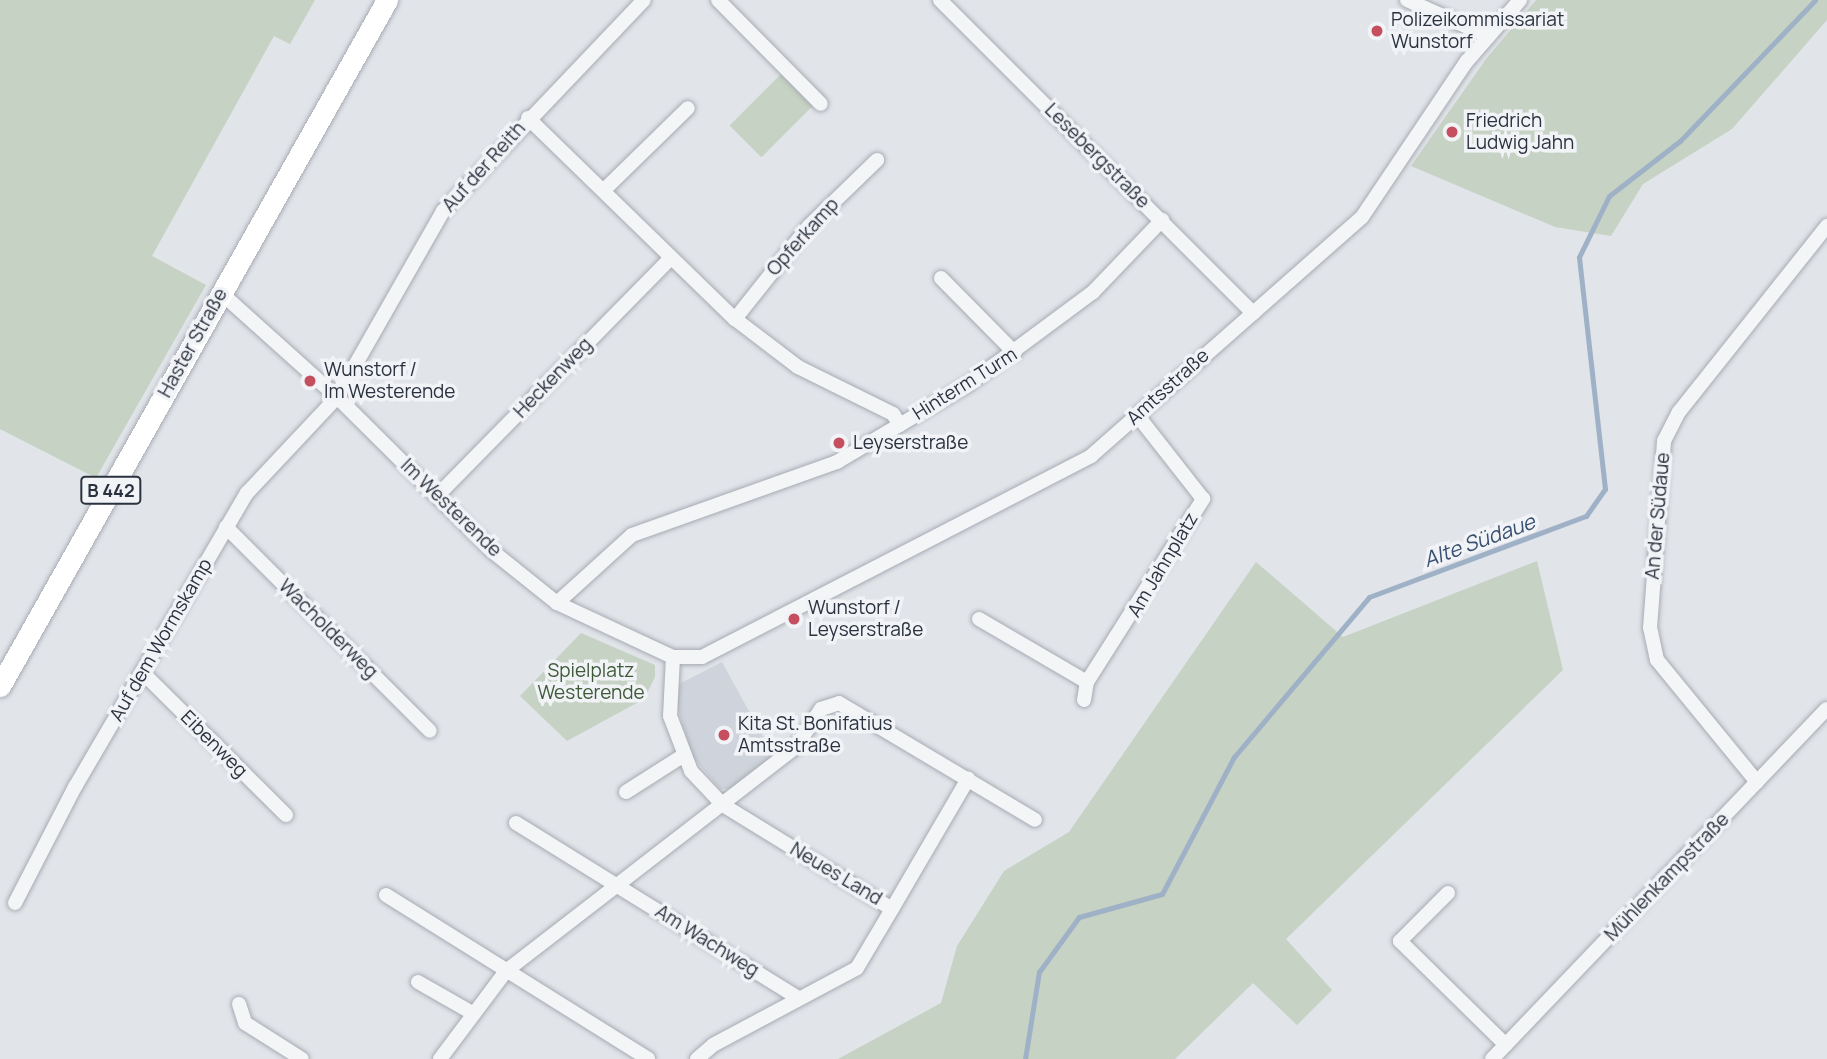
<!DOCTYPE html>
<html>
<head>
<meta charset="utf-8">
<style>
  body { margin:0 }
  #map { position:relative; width:1827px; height:1059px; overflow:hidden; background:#e1e4e9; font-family:Manrope,sans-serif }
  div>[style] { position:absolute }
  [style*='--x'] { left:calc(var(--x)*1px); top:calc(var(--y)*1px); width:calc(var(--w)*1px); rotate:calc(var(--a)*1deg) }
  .built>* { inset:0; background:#cfd3db }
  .green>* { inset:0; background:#c6d2c3; transform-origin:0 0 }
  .stream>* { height:5px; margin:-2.5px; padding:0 2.5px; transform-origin:2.5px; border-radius:2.5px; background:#9fb1c6 }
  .roads { filter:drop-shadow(0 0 2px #a7abb3) drop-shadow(0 0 2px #a7abb3) }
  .street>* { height:14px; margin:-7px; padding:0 7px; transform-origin:7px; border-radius:7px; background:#f4f5f7 }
  .primary>* { height:21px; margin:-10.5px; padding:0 10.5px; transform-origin:10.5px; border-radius:10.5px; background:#fff }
  .dots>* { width:19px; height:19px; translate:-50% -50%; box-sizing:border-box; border:4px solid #f1f3f6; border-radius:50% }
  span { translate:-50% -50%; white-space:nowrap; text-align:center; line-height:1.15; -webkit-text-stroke:7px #f1f3f6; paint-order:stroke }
  .shield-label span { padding:2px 5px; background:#f1f3f6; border:2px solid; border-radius:5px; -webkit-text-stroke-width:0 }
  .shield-label { font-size:18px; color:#2b323f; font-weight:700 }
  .poi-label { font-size:19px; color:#2b323f }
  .left { translate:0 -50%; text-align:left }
  .street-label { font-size:19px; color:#2b323f }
  .park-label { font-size:19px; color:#3e5a39 }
  .water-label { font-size:21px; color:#385070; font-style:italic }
</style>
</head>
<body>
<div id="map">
  <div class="built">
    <div style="clip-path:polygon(722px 662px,774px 757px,732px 789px,720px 789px,692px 756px,674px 695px,681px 683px)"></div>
  </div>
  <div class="green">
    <div style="clip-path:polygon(0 0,315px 0,290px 44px,274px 36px,152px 256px,206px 285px,96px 478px,0 429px)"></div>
    <div style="clip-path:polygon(1536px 0,1827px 0,1827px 20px,1732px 129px,1643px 184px,1611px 236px,1555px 227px,1411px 166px,1486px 59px)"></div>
    <div style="left:784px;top:71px;width:45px;height:77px;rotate:45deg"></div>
    <div style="clip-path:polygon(1537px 561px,1563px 670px,1286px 939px,1332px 990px,1297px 1025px,1253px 983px,1175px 1059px,838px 1059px,941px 1003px,957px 946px,1004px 871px,1069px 832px,1256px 562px,1343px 637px)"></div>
    <div style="clip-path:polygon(581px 633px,655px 665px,655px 677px,644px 699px,567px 741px,520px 696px)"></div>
  </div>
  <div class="stream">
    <div style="--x:1025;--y:1059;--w:88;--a:-80.9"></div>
    <div style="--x:1039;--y:972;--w:68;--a:-54"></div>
    <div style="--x:1079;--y:917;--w:86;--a:-15.5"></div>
    <div style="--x:1162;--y:894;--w:155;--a:-62.3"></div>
    <div style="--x:1234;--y:757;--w:209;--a:-49.8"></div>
    <div style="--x:1369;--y:597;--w:232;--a:-20.5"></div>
    <div style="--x:1586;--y:516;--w:33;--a:-55"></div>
    <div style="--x:1605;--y:489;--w:233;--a:-96.4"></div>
    <div style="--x:1579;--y:257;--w:68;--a:-63.8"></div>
    <div style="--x:1609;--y:196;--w:90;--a:-37.8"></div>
    <div style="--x:1680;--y:141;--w:195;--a:-46.2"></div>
  </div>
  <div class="roads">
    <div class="street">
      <div style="--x:718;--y:0;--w:146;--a:45.3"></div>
      <div style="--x:940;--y:0;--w:443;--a:45"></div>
      <div style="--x:1407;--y:0;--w:89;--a:24"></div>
      <div style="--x:528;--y:118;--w:289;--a:44.2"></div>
      <div style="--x:735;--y:319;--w:79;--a:37.3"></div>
      <div style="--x:798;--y:367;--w:106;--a:26.3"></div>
      <div style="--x:893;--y:414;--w:13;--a:58"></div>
      <div style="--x:604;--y:190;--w:117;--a:-44.3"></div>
      <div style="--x:941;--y:278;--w:105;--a:45.4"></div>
      <div style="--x:221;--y:293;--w:156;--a:41.9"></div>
      <div style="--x:337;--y:397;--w:218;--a:44.8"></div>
      <div style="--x:492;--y:551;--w:83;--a:38.7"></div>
      <div style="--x:557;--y:603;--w:128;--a:25"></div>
      <div style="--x:673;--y:657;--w:29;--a:0"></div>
      <div style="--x:702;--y:657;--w:438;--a:-27.3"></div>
      <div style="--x:1091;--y:456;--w:361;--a:-41.4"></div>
      <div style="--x:1362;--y:217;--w:188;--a:-56.1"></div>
      <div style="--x:1467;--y:61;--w:81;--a:-49"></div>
      <div style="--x:735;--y:319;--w:119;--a:-51.5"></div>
      <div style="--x:809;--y:226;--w:95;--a:-44.1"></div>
      <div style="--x:437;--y:496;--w:332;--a:-45.5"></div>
      <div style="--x:226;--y:527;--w:288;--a:45"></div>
      <div style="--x:557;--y:603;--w:101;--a:-42.2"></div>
      <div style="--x:632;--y:535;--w:218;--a:-19.6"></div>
      <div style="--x:837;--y:462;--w:153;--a:-30.6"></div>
      <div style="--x:969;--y:384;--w:154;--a:-36.6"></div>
      <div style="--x:1093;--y:292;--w:100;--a:-46.2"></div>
      <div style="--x:979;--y:619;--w:125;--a:30.3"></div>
      <div style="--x:1087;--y:682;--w:217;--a:-57.6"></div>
      <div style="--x:1203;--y:499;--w:105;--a:-128.1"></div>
      <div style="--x:673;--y:657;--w:59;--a:92.9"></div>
      <div style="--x:670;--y:716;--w:59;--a:69.1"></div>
      <div style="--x:691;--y:771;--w:47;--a:46.7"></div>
      <div style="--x:723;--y:805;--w:198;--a:31.6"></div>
      <div style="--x:892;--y:909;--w:151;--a:-59.7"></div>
      <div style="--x:142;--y:672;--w:203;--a:44.8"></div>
      <div style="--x:1084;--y:700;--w:18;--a:-81"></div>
      <div style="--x:1757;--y:782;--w:158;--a:-129.3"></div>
      <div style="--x:1657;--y:660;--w:33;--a:-102"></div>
      <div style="--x:1650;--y:628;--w:188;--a:-85.7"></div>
      <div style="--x:1664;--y:441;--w:33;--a:-63"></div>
      <div style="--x:1679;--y:412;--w:238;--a:-51.5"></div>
      <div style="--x:626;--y:792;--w:69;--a:-32.5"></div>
      <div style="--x:516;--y:823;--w:332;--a:31.8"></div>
      <div style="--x:1448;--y:893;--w:68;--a:135"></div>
      <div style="--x:1400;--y:941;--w:148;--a:44.5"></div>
      <div style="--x:386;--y:895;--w:309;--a:32"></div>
      <div style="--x:15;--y:903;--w:131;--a:-62.7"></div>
      <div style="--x:75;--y:787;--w:341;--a:-59.7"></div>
      <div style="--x:247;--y:493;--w:132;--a:-46.8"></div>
      <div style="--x:337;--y:397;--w:214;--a:-60.3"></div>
      <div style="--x:443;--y:211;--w:291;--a:-46.4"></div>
      <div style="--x:418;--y:982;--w:64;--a:29.7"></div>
      <div style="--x:239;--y:1004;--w:20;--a:72"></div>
      <div style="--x:245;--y:1023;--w:67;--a:32.3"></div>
      <div style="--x:440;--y:1059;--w:110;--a:-53.1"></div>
      <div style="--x:506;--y:971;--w:365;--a:-37.7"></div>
      <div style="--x:795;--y:748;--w:47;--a:-56.3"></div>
      <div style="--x:821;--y:709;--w:19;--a:-18"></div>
      <div style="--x:839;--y:703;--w:228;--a:30.8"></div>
      <div style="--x:697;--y:1059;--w:21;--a:-41"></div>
      <div style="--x:713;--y:1045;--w:163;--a:-28.1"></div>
      <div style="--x:857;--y:968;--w:69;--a:-59.3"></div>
      <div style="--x:1492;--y:1059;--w:484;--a:-46.3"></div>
    </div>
    <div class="primary">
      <div style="--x:0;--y:686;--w:788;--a:-60.57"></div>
    </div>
  </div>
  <div class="dots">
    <div style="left:1377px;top:31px;background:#c54f5e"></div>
    <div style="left:1452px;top:132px;background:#c54f5e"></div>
    <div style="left:310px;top:381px;background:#c54f5e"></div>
    <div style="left:839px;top:443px;background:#c54f5e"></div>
    <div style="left:794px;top:619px;background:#c54f5e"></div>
    <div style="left:724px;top:735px;background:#c54f5e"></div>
  </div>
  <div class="shield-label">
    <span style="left:111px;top:490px">B 442</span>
  </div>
  <div class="poi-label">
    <span class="left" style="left:1391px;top:31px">Polizeikommissariat<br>Wunstorf</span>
    <span class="left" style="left:1466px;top:132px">Friedrich<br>Ludwig Jahn</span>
    <span class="left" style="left:324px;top:381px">Wunstorf /<br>Im Westerende</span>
    <span class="left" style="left:853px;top:443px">Leyserstraße</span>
    <span class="left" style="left:808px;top:619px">Wunstorf /<br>Leyserstraße</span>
    <span class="left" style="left:738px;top:735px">Kita St. Bonifatius<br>Amtsstraße</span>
  </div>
  <div class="street-label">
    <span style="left:1097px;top:156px;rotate:45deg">Lesebergstraße</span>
    <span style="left:484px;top:167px;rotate:-48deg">Auf der Reith</span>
    <span style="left:803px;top:237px;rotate:-48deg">Opferkamp</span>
    <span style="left:193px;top:343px;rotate:-61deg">Haster Straße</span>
    <span style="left:553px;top:378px;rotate:-46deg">Heckenweg</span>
    <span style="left:965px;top:384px;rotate:-32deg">Hinterm Turm</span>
    <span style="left:1168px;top:387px;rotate:-42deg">Amtsstraße</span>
    <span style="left:451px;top:508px;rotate:44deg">Im Westerende</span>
    <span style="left:1658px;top:516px;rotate:-85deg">An der Südaue</span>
    <span style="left:1163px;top:565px;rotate:-59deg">Am Jahnplatz</span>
    <span style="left:328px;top:629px;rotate:45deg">Wacholderweg</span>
    <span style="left:161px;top:640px;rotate:-60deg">Auf dem Wormskamp</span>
    <span style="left:214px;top:744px;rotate:45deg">Eibenweg</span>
    <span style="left:836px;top:874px;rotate:31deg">Neues Land</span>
    <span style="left:1667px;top:877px;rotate:-46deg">Mühlenkampstraße</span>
    <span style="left:707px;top:941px;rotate:32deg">Am Wachweg</span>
  </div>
  <div class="park-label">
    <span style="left:591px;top:682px">Spielplatz<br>Westerende</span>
  </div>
  <div class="water-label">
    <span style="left:1479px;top:540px;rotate:-20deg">Alte Südaue</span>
  </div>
</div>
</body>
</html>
